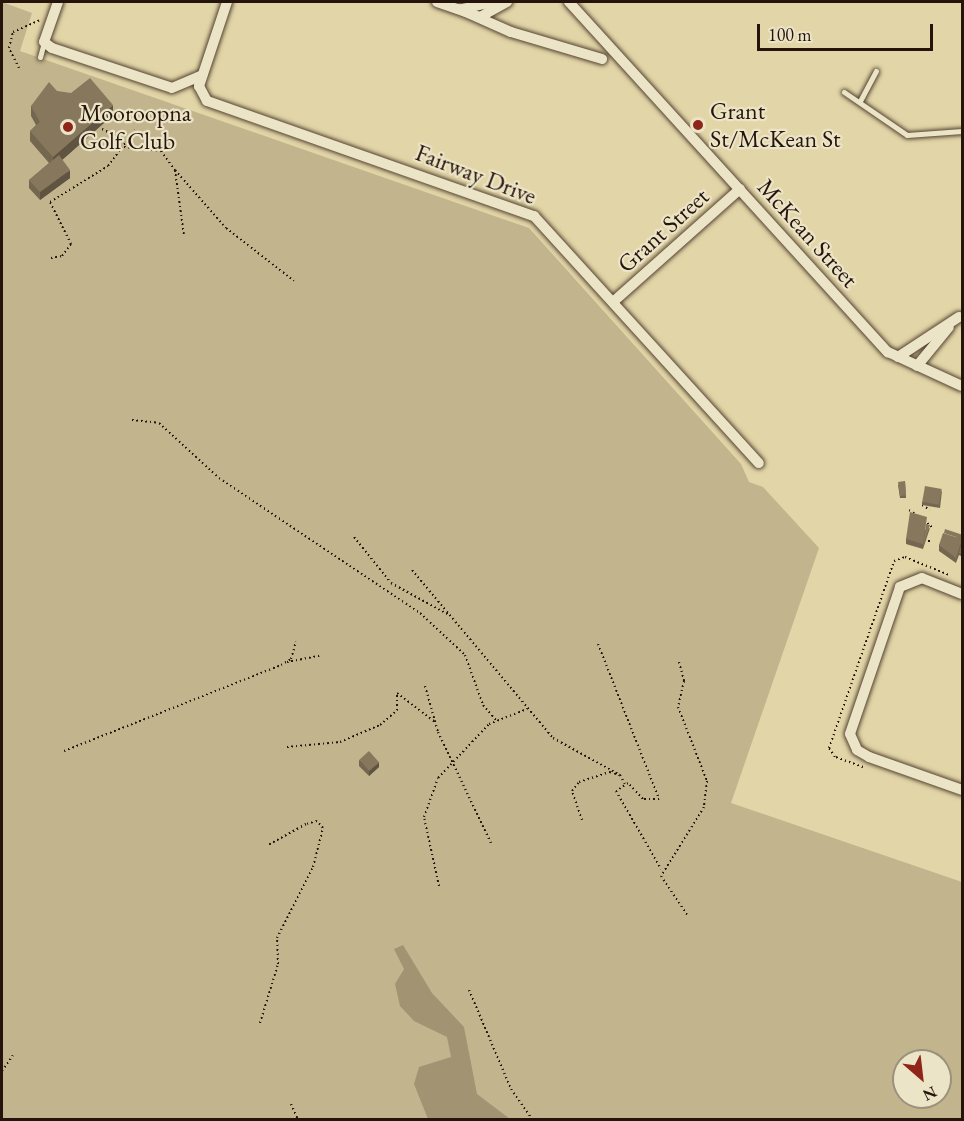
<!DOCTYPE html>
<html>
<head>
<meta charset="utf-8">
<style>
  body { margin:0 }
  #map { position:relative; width:964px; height:1121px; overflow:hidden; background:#e2d5a7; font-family:"EB Garamond",serif }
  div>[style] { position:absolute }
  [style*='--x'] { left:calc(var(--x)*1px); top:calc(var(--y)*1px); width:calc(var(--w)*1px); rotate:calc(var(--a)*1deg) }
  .green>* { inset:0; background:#c2b48d }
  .water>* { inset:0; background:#a29372 }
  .path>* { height:2px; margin-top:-1px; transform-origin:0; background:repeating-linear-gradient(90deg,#25140c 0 1.5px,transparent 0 4.5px) }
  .roads { filter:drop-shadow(0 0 2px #544433) drop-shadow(0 0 2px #544433) }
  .service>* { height:5px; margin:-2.5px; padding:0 2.5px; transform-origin:2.5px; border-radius:2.5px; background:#ece4c6 }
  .minor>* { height:10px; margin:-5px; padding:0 5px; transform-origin:5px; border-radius:5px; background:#ece4c6 }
  .wall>* { inset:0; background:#746750 }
  .shaded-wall>* { inset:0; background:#5e5441 }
  .building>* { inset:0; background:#87785d; transform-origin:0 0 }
  .dots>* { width:16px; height:16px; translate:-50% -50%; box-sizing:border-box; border:3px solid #ece4c6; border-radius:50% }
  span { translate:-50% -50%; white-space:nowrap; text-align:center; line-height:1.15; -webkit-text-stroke:4.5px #ece4c6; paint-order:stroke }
  .poi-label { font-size:24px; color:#25140c }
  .left { translate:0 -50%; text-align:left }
  .street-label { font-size:24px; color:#25140c }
  .frame { position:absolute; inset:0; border:3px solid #25140c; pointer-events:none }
  .north { position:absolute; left:892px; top:1049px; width:60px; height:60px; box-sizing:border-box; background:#ece4c6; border:2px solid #9c917c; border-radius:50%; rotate:152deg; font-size:16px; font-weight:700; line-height:24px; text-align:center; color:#25140c }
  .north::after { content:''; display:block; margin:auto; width:21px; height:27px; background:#8f2418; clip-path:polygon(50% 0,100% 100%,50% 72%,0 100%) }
  .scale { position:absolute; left:757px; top:24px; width:176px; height:27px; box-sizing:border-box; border:3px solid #25140c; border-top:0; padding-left:8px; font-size:18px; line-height:21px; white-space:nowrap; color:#25140c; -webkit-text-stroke:4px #ece4c6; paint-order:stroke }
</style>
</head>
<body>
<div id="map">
  <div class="green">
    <div style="clip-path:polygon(evenodd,2px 2px,32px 13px,20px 51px,529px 228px,741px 464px,749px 482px,763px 487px,819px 548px,731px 803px,962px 882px,962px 1119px,2px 1119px,2px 2px,904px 1061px,940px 1061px,940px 1097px,904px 1097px,904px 1061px)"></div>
  </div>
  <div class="water">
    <div style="clip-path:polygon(403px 945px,432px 993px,464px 1027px,477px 1094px,510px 1119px,428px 1119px,414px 1084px,419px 1067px,451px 1057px,447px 1037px,414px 1021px,400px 1006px,395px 984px,404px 969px,394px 949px)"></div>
  </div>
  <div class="path">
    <div style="--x:19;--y:68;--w:22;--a:-117"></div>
    <div style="--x:9;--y:48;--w:16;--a:-76"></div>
    <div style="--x:13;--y:32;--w:30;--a:-24"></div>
    <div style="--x:102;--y:129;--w:28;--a:27"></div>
    <div style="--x:124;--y:147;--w:37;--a:6"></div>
    <div style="--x:161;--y:151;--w:24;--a:54"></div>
    <div style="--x:175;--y:170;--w:67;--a:82.2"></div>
    <div style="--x:175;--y:170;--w:77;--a:48.7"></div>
    <div style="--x:226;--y:228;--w:86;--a:37.9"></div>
    <div style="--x:51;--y:258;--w:11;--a:-10"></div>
    <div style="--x:62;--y:256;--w:15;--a:-53"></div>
    <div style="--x:71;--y:244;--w:47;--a:-116.6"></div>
    <div style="--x:50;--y:202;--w:68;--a:-31.8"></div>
    <div style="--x:108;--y:166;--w:45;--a:-53.1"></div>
    <div style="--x:132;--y:420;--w:27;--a:6"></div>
    <div style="--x:159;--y:423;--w:81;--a:42.5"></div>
    <div style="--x:219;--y:478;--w:242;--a:33.9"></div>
    <div style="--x:420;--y:613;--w:62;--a:43"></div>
    <div style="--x:465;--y:655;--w:53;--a:70.2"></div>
    <div style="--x:483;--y:705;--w:20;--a:49"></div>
    <div style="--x:922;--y:505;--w:9;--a:32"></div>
    <div style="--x:909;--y:510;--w:7;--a:34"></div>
    <div style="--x:924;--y:520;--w:12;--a:42"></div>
    <div style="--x:354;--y:537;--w:59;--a:51.2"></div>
    <div style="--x:391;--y:583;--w:66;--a:28.9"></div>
    <div style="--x:928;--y:541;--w:3;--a:0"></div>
    <div style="--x:412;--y:570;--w:219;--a:50"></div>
    <div style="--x:553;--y:738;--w:77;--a:28.9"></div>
    <div style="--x:598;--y:644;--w:167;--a:68.5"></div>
    <div style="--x:659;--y:799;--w:16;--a:180"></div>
    <div style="--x:643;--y:799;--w:22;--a:-133"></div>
    <div style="--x:628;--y:783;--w:14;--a:146"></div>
    <div style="--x:616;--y:791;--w:90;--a:60"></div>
    <div style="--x:287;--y:662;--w:33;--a:-11"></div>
    <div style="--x:679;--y:662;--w:20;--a:75"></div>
    <div style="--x:684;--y:681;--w:27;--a:103"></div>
    <div style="--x:678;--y:707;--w:79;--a:68.6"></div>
    <div style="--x:707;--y:781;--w:26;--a:97"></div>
    <div style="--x:704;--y:807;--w:81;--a:121.9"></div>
    <div style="--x:661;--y:876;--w:48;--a:56"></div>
    <div style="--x:425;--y:686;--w:48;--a:74.2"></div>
    <div style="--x:438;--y:732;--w:123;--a:64.5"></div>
    <div style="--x:287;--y:747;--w:53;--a:-5.4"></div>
    <div style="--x:340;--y:742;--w:43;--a:-23"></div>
    <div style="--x:380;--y:725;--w:23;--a:-41"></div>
    <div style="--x:397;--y:710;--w:17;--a:-90"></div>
    <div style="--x:397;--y:693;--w:48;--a:37.3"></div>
    <div style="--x:64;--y:751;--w:233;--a:-21.6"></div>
    <div style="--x:281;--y:665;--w:12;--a:-31"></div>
    <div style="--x:291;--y:659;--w:18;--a:-74"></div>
    <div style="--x:863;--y:767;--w:30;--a:-160"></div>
    <div style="--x:835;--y:757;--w:11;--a:-124"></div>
    <div style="--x:829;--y:748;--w:198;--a:-70.8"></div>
    <div style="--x:894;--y:561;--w:12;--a:-20"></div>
    <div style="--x:905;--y:557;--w:48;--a:22.2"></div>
    <div style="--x:582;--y:820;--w:31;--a:-109"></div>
    <div style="--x:572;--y:791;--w:11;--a:-52"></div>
    <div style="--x:579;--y:782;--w:33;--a:-18"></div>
    <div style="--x:610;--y:772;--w:10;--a:17"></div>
    <div style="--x:620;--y:775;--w:10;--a:61"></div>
    <div style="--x:439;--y:886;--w:71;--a:-102.3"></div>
    <div style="--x:424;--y:817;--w:41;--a:-70.3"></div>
    <div style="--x:438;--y:778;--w:74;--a:-46.6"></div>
    <div style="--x:489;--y:724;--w:41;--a:-21.5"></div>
    <div style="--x:469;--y:990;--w:108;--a:67"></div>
    <div style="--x:511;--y:1089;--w:38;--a:55"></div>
    <div style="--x:260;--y:1023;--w:62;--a:-73"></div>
    <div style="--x:278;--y:964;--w:26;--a:-92"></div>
    <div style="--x:277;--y:938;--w:80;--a:-63.1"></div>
    <div style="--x:313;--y:867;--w:40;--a:-75.6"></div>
    <div style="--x:323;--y:828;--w:9;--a:-131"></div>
    <div style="--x:317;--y:821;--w:11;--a:165"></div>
    <div style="--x:306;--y:824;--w:43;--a:151.1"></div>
    <div style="--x:2;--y:1071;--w:19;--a:-55"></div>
    <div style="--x:291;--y:1104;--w:17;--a:66"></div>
  </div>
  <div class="roads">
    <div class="service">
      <div style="--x:40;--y:57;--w:16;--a:-75"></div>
      <div style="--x:844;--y:92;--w:76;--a:34.3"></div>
      <div style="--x:907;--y:135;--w:55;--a:-4.2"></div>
      <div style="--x:860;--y:101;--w:34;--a:-62"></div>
    </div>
    <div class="minor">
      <div style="--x:58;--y:2;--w:42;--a:109.3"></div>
      <div style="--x:44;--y:42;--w:10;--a:37"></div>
      <div style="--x:52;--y:48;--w:126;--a:18.4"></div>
      <div style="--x:172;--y:88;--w:33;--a:-23"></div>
      <div style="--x:227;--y:2;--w:89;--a:108.4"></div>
      <div style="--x:199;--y:86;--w:17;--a:62"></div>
      <div style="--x:207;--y:101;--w:347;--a:19.4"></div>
      <div style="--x:534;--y:216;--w:334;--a:47.7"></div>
      <div style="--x:437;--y:2;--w:46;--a:19.2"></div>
      <div style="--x:480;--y:17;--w:31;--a:-29"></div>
      <div style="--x:569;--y:2;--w:474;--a:47.7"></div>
      <div style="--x:888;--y:352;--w:81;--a:24.7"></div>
      <div style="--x:459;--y:9;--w:57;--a:23.9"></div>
      <div style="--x:511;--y:32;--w:95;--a:16.5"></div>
      <div style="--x:462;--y:9;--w:31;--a:-13"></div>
      <div style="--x:613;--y:302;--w:170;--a:-41.7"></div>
      <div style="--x:898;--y:357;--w:73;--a:-33.3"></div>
      <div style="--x:917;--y:366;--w:50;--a:-50.6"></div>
      <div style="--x:962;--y:594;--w:43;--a:-158.2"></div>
      <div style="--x:922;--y:578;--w:24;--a:158"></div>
      <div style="--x:900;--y:587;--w:155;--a:108.8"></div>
      <div style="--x:850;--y:734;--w:17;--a:66"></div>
      <div style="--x:857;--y:750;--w:14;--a:30"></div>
      <div style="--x:869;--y:757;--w:99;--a:19.5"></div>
    </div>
  </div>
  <div class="wall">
    <div style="clip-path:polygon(57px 91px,113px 115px,62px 160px,70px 178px,40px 200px,29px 188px,29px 180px,49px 163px,30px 141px,30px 131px,36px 125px,31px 116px,31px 106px)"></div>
    <div style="clip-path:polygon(905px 481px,906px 498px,900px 498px,898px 485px)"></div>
    <div style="clip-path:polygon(942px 491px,940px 508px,922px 505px,922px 502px)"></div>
    <div style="clip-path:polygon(930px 528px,923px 549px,906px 544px,906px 539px)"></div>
    <div style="clip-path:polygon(963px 535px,963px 557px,959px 555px,956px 563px,939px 551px,939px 545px)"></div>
    <div style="clip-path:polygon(359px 760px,379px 767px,369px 776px,359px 766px)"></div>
  </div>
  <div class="shaded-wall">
    <div style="clip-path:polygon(113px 105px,113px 115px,53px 168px,53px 157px)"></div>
    <div style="clip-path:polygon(70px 170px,70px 178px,40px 200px,40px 192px)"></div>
    <div style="clip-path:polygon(379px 762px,379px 767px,369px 776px,369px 771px)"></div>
  </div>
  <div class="building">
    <div style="clip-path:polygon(90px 78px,113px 105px,53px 157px,30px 131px,40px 122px,31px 106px,49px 82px,57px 91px,71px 93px)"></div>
    <div style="clip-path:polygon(59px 155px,70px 170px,40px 192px,29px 180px)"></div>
    <div style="clip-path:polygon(905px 481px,906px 495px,900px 496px,898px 482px)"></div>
    <div style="left:925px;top:486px;width:17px;height:16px;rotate:10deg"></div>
    <div style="clip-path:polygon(910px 512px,927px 517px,923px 544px,906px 539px)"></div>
    <div style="clip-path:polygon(926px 524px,930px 525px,923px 546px)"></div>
    <div style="clip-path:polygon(945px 529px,963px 535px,962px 542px,962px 539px,944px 533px)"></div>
    <div style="clip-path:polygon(943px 533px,962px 539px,956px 558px,939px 545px)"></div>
    <div style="clip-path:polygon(962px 543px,963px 543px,963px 554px,959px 553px)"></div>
    <div style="left:369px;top:751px;width:15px;height:13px;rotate:48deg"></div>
  </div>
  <div class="dots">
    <div style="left:698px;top:125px;background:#8f2418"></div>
    <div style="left:68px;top:127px;background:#8f2418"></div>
  </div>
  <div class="poi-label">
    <span class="left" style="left:710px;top:125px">Grant<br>St/McKean St</span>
    <span class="left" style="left:80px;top:127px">Mooroopna<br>Golf Club</span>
  </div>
  <div class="street-label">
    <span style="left:476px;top:174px;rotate:21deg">Fairway Drive</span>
    <span style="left:663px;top:230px;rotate:-42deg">Grant Street</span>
    <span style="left:808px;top:233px;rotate:48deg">McKean Street</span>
  </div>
  <div class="frame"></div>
  <div class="north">N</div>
  <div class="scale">100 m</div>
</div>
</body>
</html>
